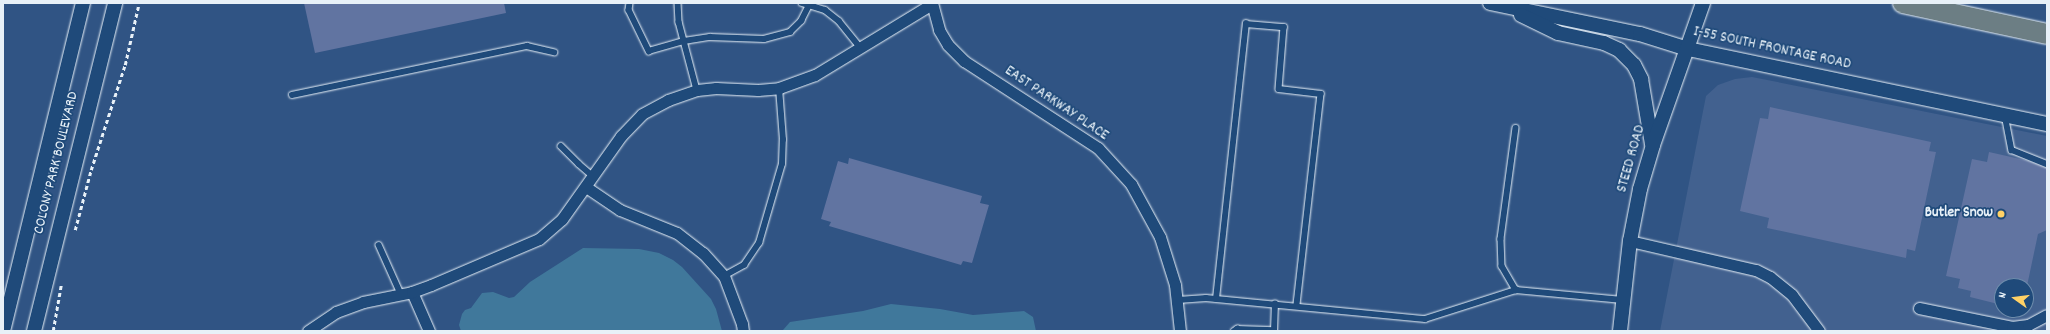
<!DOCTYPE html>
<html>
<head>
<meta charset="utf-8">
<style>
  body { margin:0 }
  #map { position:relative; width:2050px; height:334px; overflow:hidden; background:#305484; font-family:Dekko,sans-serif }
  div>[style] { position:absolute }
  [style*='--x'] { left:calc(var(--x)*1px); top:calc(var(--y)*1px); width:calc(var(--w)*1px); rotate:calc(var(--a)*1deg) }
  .built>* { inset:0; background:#42618f }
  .water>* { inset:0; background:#40789b }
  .building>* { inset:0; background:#6174a1 }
  .path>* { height:2.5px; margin-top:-1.25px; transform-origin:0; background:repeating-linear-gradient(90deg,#e8f1f8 0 4px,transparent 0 7px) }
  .roads { filter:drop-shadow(0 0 1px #e8f1f8) drop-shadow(0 0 1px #e8f1f8) }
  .service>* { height:5.5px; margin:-2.75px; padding:0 2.75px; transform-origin:2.75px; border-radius:2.75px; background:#1f4a7a }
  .minor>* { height:11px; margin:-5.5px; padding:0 5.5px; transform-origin:5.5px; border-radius:5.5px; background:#1f4a7a }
  .tertiary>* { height:14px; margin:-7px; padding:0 7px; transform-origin:7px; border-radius:7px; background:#1f4a7a }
  .motorway>* { height:20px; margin:-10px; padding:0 10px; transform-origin:10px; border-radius:10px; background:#6c7e84 }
  .dots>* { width:11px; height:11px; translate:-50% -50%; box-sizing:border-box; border:2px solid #1f4a7a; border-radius:50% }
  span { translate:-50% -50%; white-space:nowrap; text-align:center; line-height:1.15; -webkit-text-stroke:3.5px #1f4a7a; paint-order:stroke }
  .street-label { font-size:15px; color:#e8f1f8 }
  .poi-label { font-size:15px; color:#e8f1f8; font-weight:700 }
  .right { translate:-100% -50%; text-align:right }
  .frame { position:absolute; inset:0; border:4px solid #e8f1f8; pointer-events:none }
  .north { position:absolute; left:1994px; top:278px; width:40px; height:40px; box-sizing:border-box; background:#1f4a7a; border:1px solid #6f8dac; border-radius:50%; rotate:284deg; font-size:11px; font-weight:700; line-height:16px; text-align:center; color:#e8f1f8 }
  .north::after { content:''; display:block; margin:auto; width:14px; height:18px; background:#ffd166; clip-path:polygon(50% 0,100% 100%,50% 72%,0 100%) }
</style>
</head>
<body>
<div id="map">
  <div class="built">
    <div style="clip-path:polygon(evenodd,1752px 77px,2047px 136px,2047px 331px,1660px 331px,1706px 96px,1718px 85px,1735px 79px,1752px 77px,2002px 286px,2026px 286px,2026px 310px,2002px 310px,2002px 286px)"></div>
  </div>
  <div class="water">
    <div style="clip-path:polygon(583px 248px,639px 249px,659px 253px,673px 260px,682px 267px,711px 299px,716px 309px,722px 331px,461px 331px,459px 325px,462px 314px,465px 310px,471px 308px,482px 293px,493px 292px,509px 298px,514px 297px,530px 282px)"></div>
    <div style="clip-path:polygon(891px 304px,940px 309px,973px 315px,1024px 311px,1033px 317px,1036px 331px,783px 330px,790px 322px,863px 311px)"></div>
  </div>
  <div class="building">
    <div style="clip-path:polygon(304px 3px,504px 3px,506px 13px,315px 53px)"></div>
    <div style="clip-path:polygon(1770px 107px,1931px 142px,1929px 151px,1936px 152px,1915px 251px,1907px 249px,1906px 258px,1767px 228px,1769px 218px,1740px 211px,1760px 118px,1768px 119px)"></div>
    <div style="clip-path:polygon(1989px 152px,2029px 161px,2047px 168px,2047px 230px,2038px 234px,2027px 286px,2002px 286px,2002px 305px,1970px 297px,1971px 291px,1958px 288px,1960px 279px,1946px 276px,1972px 159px,1987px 162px)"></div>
    <div style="clip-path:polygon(849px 158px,982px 196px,980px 203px,989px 205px,972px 263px,963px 261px,961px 265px,829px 226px,831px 222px,821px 219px,838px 161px,848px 164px)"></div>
  </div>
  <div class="path">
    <div style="--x:75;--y:230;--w:62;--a:-75.1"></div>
    <div style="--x:91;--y:170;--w:110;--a:-72.1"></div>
    <div style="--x:125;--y:65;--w:64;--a:-77.3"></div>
    <div style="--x:53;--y:331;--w:47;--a:-80.1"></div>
  </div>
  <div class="roads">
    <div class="service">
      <div style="--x:630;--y:3;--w:7;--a:98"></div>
      <div style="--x:629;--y:10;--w:46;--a:64"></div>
      <div style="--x:649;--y:51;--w:36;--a:-16"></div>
      <div style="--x:684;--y:41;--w:26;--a:-9"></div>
      <div style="--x:710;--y:37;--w:54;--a:2.1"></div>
      <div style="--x:764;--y:39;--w:27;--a:-15"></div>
      <div style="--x:790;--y:32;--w:16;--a:-45"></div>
      <div style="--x:801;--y:21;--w:18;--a:-63"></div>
      <div style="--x:678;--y:3;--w:19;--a:87"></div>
      <div style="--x:679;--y:22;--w:70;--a:75.2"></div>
      <div style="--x:802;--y:3;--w:24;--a:17"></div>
      <div style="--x:825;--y:10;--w:18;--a:38"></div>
      <div style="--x:839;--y:21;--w:35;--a:51"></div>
      <div style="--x:292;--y:95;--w:240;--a:-11.8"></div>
      <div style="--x:527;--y:46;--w:28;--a:13"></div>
      <div style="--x:2005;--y:115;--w:36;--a:79"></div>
      <div style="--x:2012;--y:150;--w:38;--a:22"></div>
      <div style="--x:1516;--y:128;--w:112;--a:97.7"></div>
      <div style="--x:1501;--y:239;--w:27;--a:88"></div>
      <div style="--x:1502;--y:266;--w:28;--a:60"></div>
      <div style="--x:561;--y:146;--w:25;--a:45"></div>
      <div style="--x:579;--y:164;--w:18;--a:41"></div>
      <div style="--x:379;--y:245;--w:54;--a:65.8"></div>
      <div style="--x:724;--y:276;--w:23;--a:-29"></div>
      <div style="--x:744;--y:265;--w:27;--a:-56"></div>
      <div style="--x:759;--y:243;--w:82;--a:-73.8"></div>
      <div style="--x:782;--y:164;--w:24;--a:-88"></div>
      <div style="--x:783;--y:140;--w:52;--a:-94.4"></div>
      <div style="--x:1216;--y:299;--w:277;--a:-83.8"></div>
      <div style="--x:1246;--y:24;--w:38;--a:5"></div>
      <div style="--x:1284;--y:27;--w:62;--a:94.6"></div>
      <div style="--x:1279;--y:89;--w:42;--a:6.8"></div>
      <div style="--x:1321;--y:94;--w:213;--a:96.5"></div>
      <div style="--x:1178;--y:300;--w:28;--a:-4"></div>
      <div style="--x:1206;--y:298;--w:220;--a:5.5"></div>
      <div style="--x:1425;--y:319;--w:96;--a:-17.7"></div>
      <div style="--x:1516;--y:290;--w:107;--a:5.3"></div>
      <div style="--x:1234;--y:331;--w:4;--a:-34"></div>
      <div style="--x:1237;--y:329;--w:37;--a:2"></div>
      <div style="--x:1274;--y:331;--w:27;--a:-88"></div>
    </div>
    <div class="minor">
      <div style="--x:932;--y:3;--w:28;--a:75"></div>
      <div style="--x:939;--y:30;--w:17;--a:59"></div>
      <div style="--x:948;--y:45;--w:23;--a:45"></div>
      <div style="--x:964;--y:61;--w:160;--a:33"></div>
      <div style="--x:1098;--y:148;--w:49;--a:47.5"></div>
      <div style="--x:1131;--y:184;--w:60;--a:61.3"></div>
      <div style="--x:1160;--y:237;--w:50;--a:72.6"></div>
      <div style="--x:1175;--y:285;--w:46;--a:83.8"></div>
      <div style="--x:586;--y:187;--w:41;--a:34.1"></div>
      <div style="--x:620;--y:210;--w:61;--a:22"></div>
      <div style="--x:677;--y:233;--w:33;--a:38"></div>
      <div style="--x:703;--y:253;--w:31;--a:48"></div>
      <div style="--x:724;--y:276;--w:51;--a:69.4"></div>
      <div style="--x:742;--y:324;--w:7;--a:82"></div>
      <div style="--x:1630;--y:241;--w:129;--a:13"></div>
      <div style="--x:1756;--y:270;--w:16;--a:27"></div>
      <div style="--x:1770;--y:277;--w:28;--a:39"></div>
      <div style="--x:1792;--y:295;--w:45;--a:53.1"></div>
      <div style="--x:412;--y:292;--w:43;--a:66.4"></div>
      <div style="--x:1919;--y:308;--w:95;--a:11.5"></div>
      <div style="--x:2012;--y:327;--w:16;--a:-7"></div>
      <div style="--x:2028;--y:325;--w:21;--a:-28"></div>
      <div style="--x:308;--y:331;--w:34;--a:-34"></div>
      <div style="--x:336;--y:312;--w:29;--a:-20"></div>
      <div style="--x:363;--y:302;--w:50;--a:-11.5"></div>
      <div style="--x:412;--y:292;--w:20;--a:-20"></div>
      <div style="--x:431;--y:285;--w:117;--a:-23.1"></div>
      <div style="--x:539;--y:239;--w:30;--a:-41"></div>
      <div style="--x:562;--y:219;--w:102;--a:-54.6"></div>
      <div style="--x:621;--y:136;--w:30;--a:-46"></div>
      <div style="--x:642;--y:114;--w:30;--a:-28"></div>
      <div style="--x:668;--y:100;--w:31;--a:-19"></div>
      <div style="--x:697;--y:90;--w:19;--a:-6"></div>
      <div style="--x:716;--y:88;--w:42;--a:2.7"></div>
      <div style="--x:758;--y:90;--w:21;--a:-5"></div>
      <div style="--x:779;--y:88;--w:38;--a:-20"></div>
      <div style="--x:815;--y:75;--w:137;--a:-31.3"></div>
    </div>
    <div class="tertiary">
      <div style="--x:1490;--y:3;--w:153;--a:11.7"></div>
      <div style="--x:1640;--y:34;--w:50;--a:17.4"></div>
      <div style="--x:1688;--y:49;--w:367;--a:11.8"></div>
      <div style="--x:1521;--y:15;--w:41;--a:25.9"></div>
      <div style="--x:1558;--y:33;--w:47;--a:12.3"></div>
      <div style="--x:1604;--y:43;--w:17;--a:25"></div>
      <div style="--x:1619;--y:50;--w:21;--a:45"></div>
      <div style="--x:1634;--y:65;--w:16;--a:63"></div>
      <div style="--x:1641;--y:79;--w:66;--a:80.4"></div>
      <div style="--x:3;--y:331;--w:338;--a:-76.3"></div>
      <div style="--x:34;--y:331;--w:338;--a:-76.1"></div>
      <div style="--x:1620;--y:331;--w:91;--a:-83.7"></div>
      <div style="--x:1630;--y:241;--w:53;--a:-79.1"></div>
      <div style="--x:1640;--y:189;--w:46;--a:-73.5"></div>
      <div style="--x:1653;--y:145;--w:151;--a:-70.6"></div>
    </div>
    <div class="motorway">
      <div style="--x:1903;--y:3;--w:147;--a:12.1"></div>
    </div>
  </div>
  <div class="dots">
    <div style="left:2001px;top:214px;background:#ffd166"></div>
  </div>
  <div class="street-label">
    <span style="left:1772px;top:49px;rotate:12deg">I-55 SOUTH FRONTAGE ROAD</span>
    <span style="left:1056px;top:104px;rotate:34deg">EAST PARKWAY PLACE</span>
    <span style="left:1632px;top:159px;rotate:-74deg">STEED ROAD</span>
    <span style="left:57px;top:163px;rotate:-76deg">COLONY PARK BOULEVARD</span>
  </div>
  <div class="poi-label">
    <span class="right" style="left:1993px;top:214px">Butler Snow</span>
  </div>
  <div class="frame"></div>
  <div class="north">N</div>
</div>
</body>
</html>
